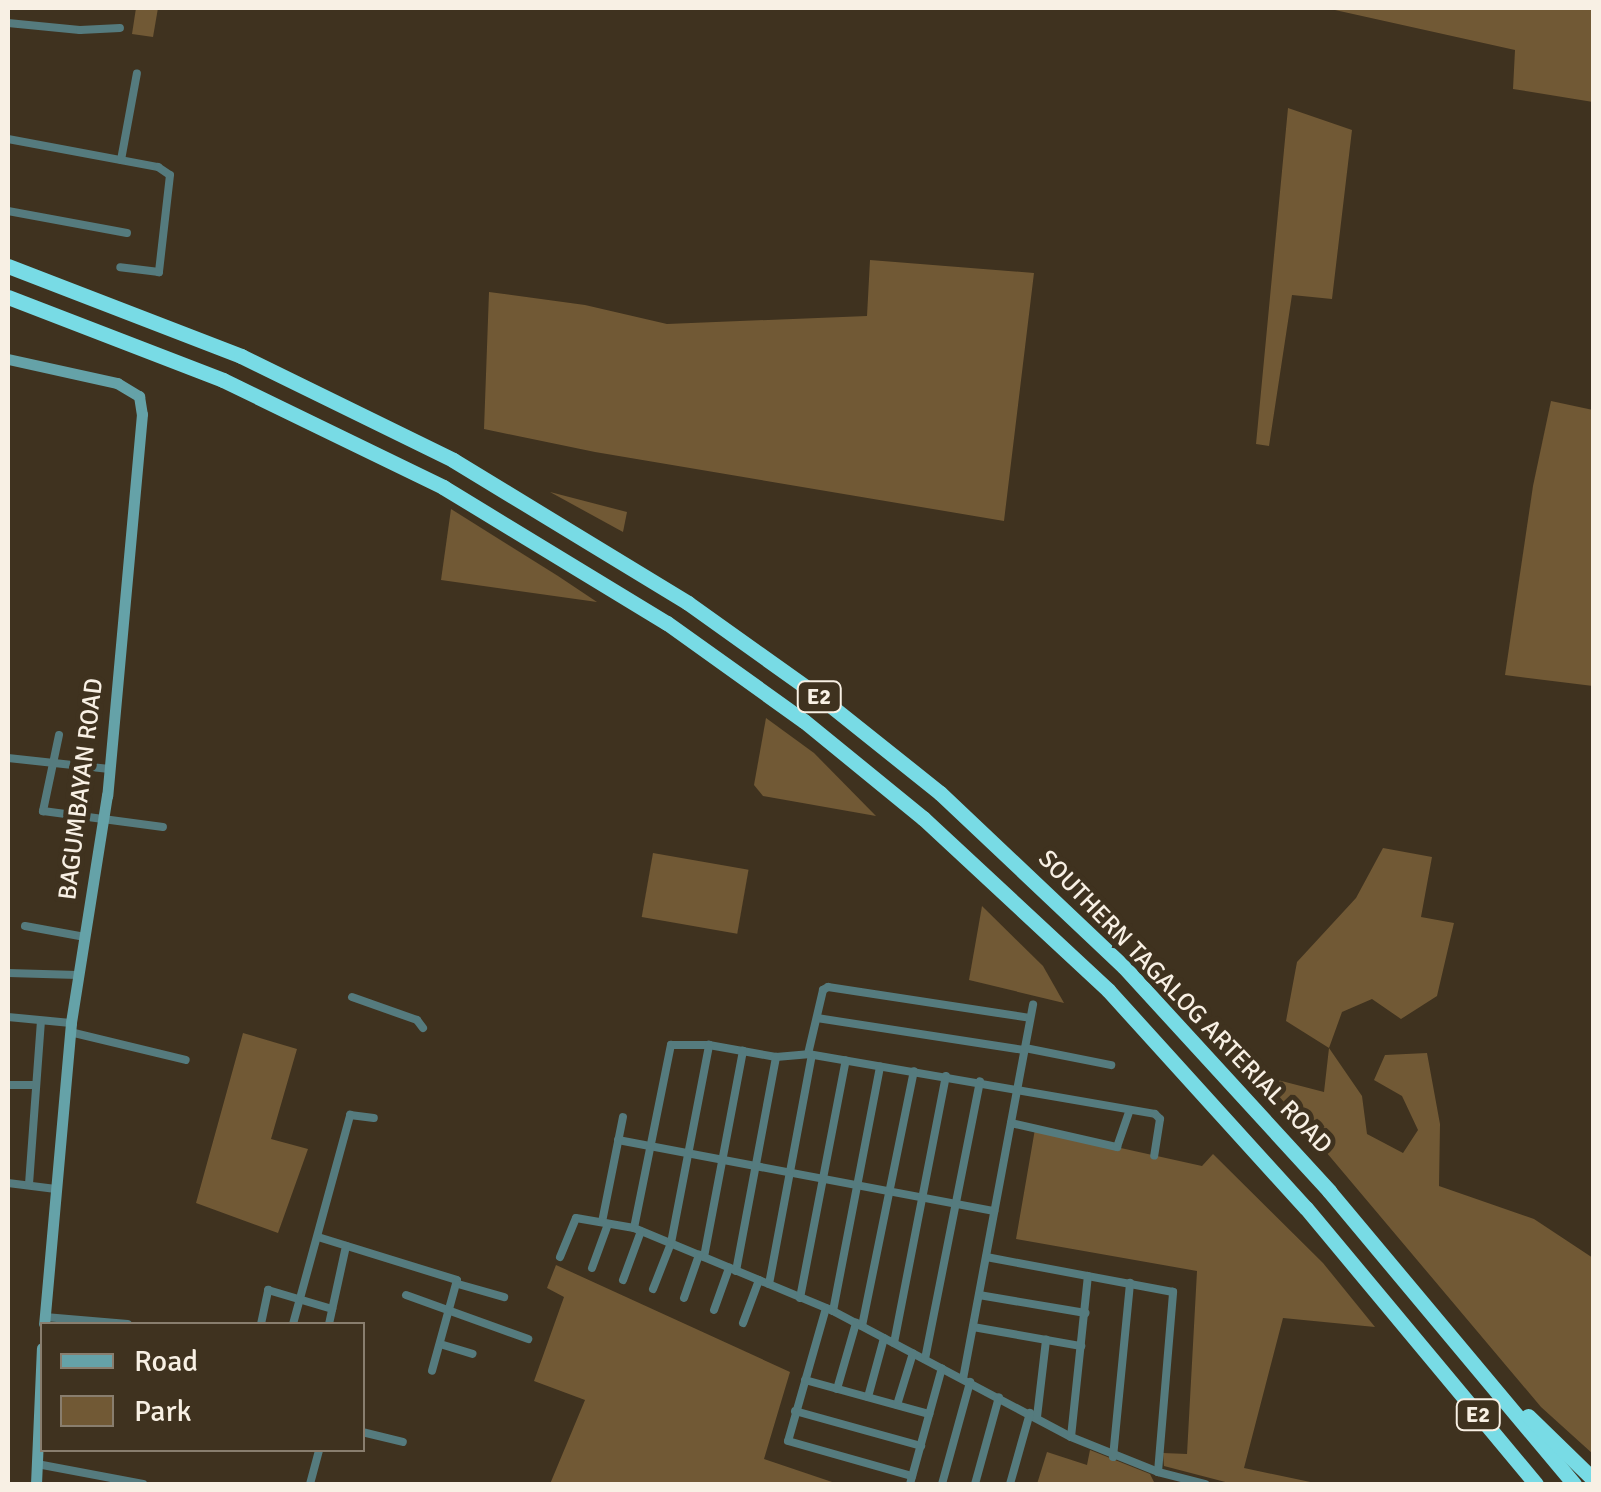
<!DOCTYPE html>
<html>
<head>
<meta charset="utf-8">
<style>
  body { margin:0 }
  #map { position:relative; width:1601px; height:1492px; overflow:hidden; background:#3f321f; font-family:Signika,sans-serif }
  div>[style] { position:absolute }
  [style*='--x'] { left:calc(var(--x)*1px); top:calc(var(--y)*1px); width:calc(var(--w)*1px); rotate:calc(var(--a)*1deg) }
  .green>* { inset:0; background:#715935; transform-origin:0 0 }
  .street>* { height:8px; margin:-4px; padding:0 4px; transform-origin:4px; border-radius:4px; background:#557b7e }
  .secondary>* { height:11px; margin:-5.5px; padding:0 5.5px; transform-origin:5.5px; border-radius:5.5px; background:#65a2a8 }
  .highway>* { height:15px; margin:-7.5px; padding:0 7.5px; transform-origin:7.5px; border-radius:7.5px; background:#78dbe5 }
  span { translate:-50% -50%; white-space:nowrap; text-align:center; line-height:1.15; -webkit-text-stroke:10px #3f321f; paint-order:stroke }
  .shield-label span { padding:2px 8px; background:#3f321f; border:2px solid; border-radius:8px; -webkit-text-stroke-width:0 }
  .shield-label { font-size:22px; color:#f8f0e4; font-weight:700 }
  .street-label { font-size:25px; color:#f8f0e4 }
  .frame { position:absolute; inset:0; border:10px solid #f8f0e4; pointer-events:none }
  .legend { position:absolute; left:40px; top:1322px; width:325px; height:130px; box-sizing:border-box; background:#3f321f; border:2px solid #897e6e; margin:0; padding:12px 18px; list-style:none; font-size:30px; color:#f8f0e4 }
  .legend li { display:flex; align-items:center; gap:20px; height:50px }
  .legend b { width:50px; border:2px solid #897e6e }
</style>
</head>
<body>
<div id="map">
  <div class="green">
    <div style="clip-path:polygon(136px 8px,158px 8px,153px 37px,132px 34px)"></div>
    <div style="clip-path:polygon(1326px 8px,1593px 8px,1593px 102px,1513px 89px,1515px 50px)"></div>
    <div style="clip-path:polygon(1288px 108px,1352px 130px,1332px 299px,1292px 295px,1269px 446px,1256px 444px)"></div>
    <div style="clip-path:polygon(870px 260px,1034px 273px,1004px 521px,595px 452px,484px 429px,489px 292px,585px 305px,667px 324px,867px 316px)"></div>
    <div style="clip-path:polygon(1551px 401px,1593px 410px,1593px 686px,1505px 675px,1533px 486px)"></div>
    <div style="clip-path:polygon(550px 492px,627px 512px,623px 532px)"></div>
    <div style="clip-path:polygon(451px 509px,558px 576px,597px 602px,441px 580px)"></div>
    <div style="clip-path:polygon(766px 718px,814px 753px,876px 816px,763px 796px,754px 785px)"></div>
    <div style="clip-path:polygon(1383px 848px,1432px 857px,1421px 917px,1454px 923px,1437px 996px,1401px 1019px,1372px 999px,1342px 1012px,1329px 1048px,1362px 1096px,1367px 1134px,1403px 1153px,1418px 1130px,1402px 1096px,1374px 1080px,1385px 1055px,1427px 1053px,1440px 1124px,1439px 1186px,1534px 1219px,1593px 1258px,1593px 1454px,1541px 1407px,1262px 1076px,1324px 1092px,1329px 1048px,1286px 1021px,1297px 962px,1356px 898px)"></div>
    <div style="left:653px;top:853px;width:97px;height:65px;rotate:10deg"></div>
    <div style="clip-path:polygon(982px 906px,1043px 966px,1064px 1003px,969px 980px)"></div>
    <div style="clip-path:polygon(243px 1033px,297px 1049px,271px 1139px,308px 1149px,278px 1233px,196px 1203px)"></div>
    <div style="clip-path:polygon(1035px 1129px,1202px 1166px,1213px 1154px,1323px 1263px,1375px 1327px,1283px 1318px,1244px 1468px,1320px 1484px,1233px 1484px,1164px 1466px,1163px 1453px,1187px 1454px,1197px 1271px,1016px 1239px)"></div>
    <div style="clip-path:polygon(556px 1265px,790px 1372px,764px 1459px,838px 1484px,550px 1484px,585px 1400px,534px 1381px,564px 1297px,547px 1288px)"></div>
    <div style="clip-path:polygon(1090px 1450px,1150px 1474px,1155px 1484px,1037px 1484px,1047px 1452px,1087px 1465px)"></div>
  </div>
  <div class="street">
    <div style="--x:8;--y:23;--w:72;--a:5.6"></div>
    <div style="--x:80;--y:30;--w:40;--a:-2.9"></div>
    <div style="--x:8;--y:139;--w:153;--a:10.6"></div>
    <div style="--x:158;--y:167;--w:14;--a:34"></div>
    <div style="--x:170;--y:175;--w:98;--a:96.5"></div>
    <div style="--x:159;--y:272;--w:39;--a:-173"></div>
    <div style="--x:121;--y:160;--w:88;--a:-79.6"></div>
    <div style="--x:8;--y:211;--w:121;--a:10.5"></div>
    <div style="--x:59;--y:735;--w:78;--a:101.9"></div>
    <div style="--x:43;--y:811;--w:121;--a:7.6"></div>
    <div style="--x:8;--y:758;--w:102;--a:6.2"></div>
    <div style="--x:25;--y:926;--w:61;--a:10.4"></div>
    <div style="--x:8;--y:973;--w:70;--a:1.6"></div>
    <div style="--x:352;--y:997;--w:69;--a:19.5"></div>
    <div style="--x:417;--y:1020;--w:10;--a:53"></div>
    <div style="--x:8;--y:1017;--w:63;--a:5.4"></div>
    <div style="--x:817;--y:1018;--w:209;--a:8.8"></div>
    <div style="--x:70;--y:1032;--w:119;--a:13.6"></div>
    <div style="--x:1025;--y:1048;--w:88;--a:11.2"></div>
    <div style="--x:808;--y:1054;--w:66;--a:-76.8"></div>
    <div style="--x:823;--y:990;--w:6;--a:-31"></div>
    <div style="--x:828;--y:987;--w:204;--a:8.7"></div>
    <div style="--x:8;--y:1085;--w:28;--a:0"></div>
    <div style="--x:1011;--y:1123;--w:109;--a:12.8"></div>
    <div style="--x:1117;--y:1147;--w:39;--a:-71"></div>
    <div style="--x:618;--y:1140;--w:383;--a:10.7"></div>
    <div style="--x:8;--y:1183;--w:48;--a:7.1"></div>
    <div style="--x:29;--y:1184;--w:163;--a:-85.8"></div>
    <div style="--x:602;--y:1222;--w:107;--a:-78.7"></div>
    <div style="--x:634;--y:1228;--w:187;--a:-78.6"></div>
    <div style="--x:671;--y:1045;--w:38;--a:0"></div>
    <div style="--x:709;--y:1045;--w:68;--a:10.2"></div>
    <div style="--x:776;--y:1057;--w:32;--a:-5"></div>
    <div style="--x:808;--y:1054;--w:352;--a:9.8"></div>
    <div style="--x:1155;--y:1114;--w:7;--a:45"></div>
    <div style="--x:1160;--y:1119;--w:37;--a:99"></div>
    <div style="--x:318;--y:1237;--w:145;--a:17.2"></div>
    <div style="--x:457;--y:1280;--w:94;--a:105.4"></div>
    <div style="--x:560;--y:1257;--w:42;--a:-67.7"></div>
    <div style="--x:576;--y:1218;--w:59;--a:9.8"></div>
    <div style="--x:634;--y:1228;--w:216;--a:22.6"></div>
    <div style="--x:833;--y:1311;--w:269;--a:27.9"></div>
    <div style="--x:1071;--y:1437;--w:94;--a:21.9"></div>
    <div style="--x:1158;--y:1472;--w:181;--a:-85.2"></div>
    <div style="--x:1173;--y:1292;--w:190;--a:-169.4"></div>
    <div style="--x:704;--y:1257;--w:210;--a:-79.3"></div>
    <div style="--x:592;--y:1268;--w:47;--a:-70"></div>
    <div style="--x:736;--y:1271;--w:218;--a:-79.4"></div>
    <div style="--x:623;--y:1280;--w:52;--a:-69.8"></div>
    <div style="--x:458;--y:1284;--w:48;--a:15.8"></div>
    <div style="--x:769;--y:1284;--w:233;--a:-79.4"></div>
    <div style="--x:653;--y:1289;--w:49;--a:-68.6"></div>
    <div style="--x:671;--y:1243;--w:202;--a:-79.1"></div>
    <div style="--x:406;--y:1295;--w:130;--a:19.8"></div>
    <div style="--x:979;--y:1295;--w:108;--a:9.6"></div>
    <div style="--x:684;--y:1298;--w:46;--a:-70.8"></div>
    <div style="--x:800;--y:1298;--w:242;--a:-79.1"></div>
    <div style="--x:826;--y:1308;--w:138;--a:105.9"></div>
    <div style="--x:788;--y:1441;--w:129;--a:15.8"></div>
    <div style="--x:714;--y:1310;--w:45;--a:-70.3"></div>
    <div style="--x:833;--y:1311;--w:249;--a:-79.1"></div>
    <div style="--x:45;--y:1317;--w:83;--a:4.8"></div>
    <div style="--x:743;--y:1323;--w:46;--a:-69.6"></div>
    <div style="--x:261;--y:1324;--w:35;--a:-78"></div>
    <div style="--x:268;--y:1290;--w:67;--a:16.5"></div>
    <div style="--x:293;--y:1324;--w:217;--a:-74.7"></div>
    <div style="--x:350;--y:1115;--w:24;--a:7"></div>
    <div style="--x:329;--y:1324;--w:80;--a:-77.7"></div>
    <div style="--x:862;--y:1326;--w:260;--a:-78.5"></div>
    <div style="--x:973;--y:1327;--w:110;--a:10"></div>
    <div style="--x:894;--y:1343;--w:272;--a:-79"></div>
    <div style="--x:440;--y:1344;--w:34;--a:17"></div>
    <div style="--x:925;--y:1359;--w:283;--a:-78.8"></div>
    <div style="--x:963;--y:1379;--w:381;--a:-79.4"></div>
    <div style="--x:805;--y:1380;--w:129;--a:15.3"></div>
    <div style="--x:837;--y:1389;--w:69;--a:-73.9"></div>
    <div style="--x:868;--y:1397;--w:61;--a:-74.8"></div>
    <div style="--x:897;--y:1405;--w:54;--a:-72.9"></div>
    <div style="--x:795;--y:1411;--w:131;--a:15.5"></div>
    <div style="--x:1037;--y:1417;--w:78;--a:-83.3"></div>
    <div style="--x:362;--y:1432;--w:42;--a:13.7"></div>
    <div style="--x:1071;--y:1437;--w:162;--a:-84"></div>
    <div style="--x:1113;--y:1457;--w:175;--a:-84.4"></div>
    <div style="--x:37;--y:1464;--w:108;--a:10.7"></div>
    <div style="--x:1158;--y:1472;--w:49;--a:14.3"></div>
    <div style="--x:310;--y:1484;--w:35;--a:-75"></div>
    <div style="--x:910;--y:1484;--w:120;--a:-74.6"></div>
    <div style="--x:942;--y:1484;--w:106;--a:-74.6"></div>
    <div style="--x:975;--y:1484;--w:90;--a:-74.6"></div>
    <div style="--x:1010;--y:1484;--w:74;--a:-74.3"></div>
  </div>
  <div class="secondary">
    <div style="--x:8;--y:359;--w:112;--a:12.4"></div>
    <div style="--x:117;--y:383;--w:26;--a:31"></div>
    <div style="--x:139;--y:396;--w:18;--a:81"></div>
    <div style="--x:142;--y:414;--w:383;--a:95.2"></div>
    <div style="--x:107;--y:795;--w:231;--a:99"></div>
    <div style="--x:71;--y:1023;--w:302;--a:95.1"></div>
    <div style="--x:36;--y:1484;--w:136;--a:-87.5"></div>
  </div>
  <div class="highway">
    <div style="--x:8;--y:266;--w:250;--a:21.1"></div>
    <div style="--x:241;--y:356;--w:236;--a:26.1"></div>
    <div style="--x:453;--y:460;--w:275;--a:31.3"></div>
    <div style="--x:688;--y:603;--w:163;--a:35.5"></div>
    <div style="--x:821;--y:698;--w:152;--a:38.6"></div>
    <div style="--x:940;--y:793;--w:253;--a:43.4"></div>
    <div style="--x:1124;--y:967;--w:304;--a:47.5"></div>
    <div style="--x:1329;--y:1191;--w:382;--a:50.1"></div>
    <div style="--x:8;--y:297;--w:230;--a:21.1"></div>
    <div style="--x:223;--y:380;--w:245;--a:25.9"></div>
    <div style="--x:443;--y:487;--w:262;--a:31.3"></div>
    <div style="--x:667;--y:623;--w:168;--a:35.6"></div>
    <div style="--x:804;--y:721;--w:154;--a:39.2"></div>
    <div style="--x:923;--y:818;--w:253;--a:42.9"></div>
    <div style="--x:1108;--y:990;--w:294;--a:47.8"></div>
    <div style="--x:1306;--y:1208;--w:359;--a:50.2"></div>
    <div style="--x:1528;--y:1416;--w:92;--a:44.1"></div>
  </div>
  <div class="shield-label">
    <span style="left:819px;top:697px">E2</span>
    <span style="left:1478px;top:1415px">E2</span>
  </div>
  <div class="street-label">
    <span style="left:81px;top:789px;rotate:-83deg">BAGUMBAYAN ROAD</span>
    <span style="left:1185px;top:1002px;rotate:46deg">SOUTHERN TAGALOG ARTERIAL ROAD</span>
  </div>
  <div class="frame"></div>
  <ul class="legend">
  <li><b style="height:12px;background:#65a2a8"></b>Road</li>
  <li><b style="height:28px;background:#715935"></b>Park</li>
  </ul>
</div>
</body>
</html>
